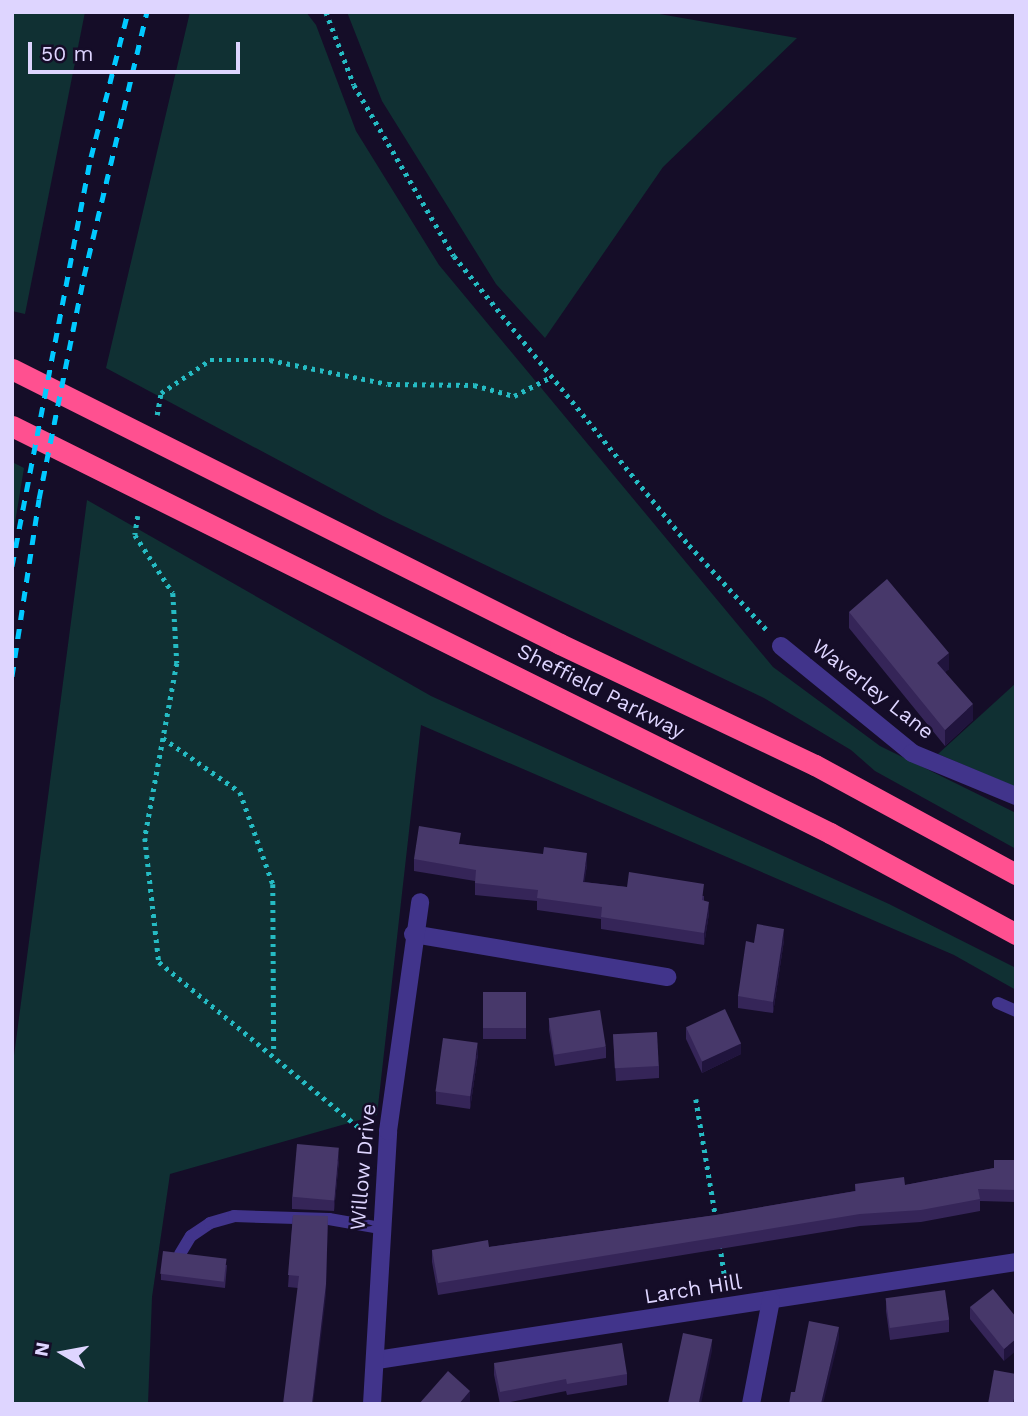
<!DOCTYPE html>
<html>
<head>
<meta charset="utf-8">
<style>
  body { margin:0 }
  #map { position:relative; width:1028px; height:1416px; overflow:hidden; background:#150d28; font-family:"Work Sans",sans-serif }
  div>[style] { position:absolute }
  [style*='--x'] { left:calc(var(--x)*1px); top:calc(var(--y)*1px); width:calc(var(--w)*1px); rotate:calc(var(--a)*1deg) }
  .green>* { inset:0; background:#103033 }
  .path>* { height:4.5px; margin-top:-2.25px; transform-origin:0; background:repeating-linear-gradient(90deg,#25bbc3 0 3.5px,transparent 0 8.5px) }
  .lane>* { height:12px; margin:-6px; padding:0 6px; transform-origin:6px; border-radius:6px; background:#41348b }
  .street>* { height:18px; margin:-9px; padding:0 9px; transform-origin:9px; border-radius:9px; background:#41348b }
  .highway>* { height:21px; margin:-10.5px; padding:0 10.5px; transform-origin:10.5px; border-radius:10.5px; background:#ff5090 }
  .rail>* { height:5px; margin-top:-2.5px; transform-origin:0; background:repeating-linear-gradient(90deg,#01c9ff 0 10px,transparent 0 19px) }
  .wall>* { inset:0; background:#352558; transform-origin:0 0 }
  .shaded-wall>* { inset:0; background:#20143d }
  .building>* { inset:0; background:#47386a; transform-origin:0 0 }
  span { translate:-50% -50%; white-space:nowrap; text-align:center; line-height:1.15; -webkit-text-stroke:5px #150d28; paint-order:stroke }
  .street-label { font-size:21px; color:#ded5ff }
  .frame { position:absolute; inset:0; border:14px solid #ded5ff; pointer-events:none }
  .north { position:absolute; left:28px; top:1318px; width:70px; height:70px; -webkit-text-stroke:5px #150d28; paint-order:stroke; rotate:280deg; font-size:19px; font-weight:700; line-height:28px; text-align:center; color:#ded5ff }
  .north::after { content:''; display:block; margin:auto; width:24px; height:32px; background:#ded5ff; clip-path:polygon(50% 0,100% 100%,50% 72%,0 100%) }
  .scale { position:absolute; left:28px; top:42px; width:212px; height:32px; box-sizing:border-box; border:4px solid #ded5ff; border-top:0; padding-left:9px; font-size:21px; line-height:24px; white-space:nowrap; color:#ded5ff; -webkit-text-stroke:5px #150d28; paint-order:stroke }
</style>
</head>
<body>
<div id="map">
  <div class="green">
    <div style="clip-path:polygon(12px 12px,85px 12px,25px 314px,12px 311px)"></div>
    <div style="clip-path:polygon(190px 12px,306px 12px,316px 25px,356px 131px,439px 265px,773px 667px,880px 746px,1016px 813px,1016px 849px,875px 771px,851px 750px,764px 698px,383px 516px,106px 368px)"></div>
    <div style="clip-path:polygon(347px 12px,648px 12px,797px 38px,663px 167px,545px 338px,496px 284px,382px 101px)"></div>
    <div style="clip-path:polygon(12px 462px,24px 468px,12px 541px)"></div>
    <div style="clip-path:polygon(87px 500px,431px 696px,889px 904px,1016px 968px,1016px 990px,954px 955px,421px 725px,377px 1115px,170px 1174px,152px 1297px,148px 1404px,12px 1404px,12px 1071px)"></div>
    <div style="clip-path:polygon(1016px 683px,1016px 787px,938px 754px)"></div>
  </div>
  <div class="path">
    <div style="--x:326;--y:12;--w:78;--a:69"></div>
    <div style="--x:354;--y:85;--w:198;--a:59.7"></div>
    <div style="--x:454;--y:256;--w:372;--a:50.9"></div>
    <div style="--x:689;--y:545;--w:115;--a:47.5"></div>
    <div style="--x:157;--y:415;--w:22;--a:-80"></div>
    <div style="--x:161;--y:393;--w:59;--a:-34"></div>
    <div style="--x:210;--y:360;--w:60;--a:0"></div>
    <div style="--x:270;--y:360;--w:120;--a:11.5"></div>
    <div style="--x:388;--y:384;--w:86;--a:0.7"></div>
    <div style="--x:474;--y:385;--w:41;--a:15.4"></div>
    <div style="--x:514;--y:396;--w:42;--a:-27.2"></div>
    <div style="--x:138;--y:516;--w:19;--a:99"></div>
    <div style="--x:135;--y:535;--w:69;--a:56.8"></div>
    <div style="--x:173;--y:593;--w:70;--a:86.7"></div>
    <div style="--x:177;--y:663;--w:178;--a:100.4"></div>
    <div style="--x:145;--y:838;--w:125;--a:83.6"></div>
    <div style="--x:159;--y:962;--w:262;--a:39.6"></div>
    <div style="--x:163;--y:738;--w:94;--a:35"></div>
    <div style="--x:240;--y:792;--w:98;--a:70.3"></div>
    <div style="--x:273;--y:884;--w:168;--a:89.7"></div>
    <div style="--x:696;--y:1099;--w:122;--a:80.5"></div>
    <div style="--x:720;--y:1245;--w:40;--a:81.5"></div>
  </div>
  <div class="lane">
    <div style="--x:998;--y:1003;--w:20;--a:24"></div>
    <div style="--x:180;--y:1254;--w:21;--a:-59"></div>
    <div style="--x:191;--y:1236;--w:23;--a:-34"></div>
    <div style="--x:210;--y:1223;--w:25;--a:-16"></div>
    <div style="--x:234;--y:1216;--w:95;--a:1.8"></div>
    <div style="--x:329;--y:1219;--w:52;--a:10"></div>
  </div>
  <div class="street">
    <div style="--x:781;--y:646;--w:169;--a:39.2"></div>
    <div style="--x:912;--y:753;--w:113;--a:22.5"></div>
    <div style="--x:413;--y:934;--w:258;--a:9.6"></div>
    <div style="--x:377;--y:1360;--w:646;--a:-8.72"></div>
    <div style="--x:372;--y:1404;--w:273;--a:-86.6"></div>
    <div style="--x:388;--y:1131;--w:231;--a:-82"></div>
    <div style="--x:751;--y:1404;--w:106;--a:-79.1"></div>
  </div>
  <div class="highway">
    <div style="--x:12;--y:369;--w:613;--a:26.65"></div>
    <div style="--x:560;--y:644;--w:282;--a:25.4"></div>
    <div style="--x:815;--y:765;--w:229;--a:28.5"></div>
    <div style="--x:12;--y:426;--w:914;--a:26.45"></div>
    <div style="--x:830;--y:833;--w:212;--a:28.5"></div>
  </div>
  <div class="rail">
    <div style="--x:12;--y:566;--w:417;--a:-79.1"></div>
    <div style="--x:91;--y:157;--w:150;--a:-75.7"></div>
    <div style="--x:12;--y:676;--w:179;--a:-81.3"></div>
    <div style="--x:39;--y:499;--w:227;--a:-78.6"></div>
    <div style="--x:84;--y:276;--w:271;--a:-76.6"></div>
  </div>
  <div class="wall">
    <div style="clip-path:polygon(849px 612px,949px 669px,945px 672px,973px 720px,945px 746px,849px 628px)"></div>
    <div style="clip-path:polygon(461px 844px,587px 865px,584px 882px,704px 896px,704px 901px,709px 913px,704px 945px,601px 929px,601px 919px,537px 910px,537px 901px,475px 895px,475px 881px,414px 871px,414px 859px)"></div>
    <div style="clip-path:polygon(784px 940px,773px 1013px,738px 1008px,738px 996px)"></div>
    <div style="left:483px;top:992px;width:43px;height:47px"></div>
    <div style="clip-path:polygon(549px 1018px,606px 1047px,606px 1058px,555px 1066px,549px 1030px)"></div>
    <div style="clip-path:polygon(686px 1028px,741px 1054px,702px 1073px,686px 1039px)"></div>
    <div style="clip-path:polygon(613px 1034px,659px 1066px,659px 1078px,616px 1081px)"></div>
    <div style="clip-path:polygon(478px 1054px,470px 1109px,436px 1104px,436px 1092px)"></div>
    <div style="clip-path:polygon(339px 1160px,334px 1211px,292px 1209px,292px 1197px)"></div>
    <div style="clip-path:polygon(1016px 1160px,1016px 1202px,980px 1201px,980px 1211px,921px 1222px,860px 1226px,438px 1295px,432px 1262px,432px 1250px,489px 1247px,716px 1215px,855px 1191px,855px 1184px,905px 1185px,994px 1168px)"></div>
    <div style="clip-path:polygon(293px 1215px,326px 1296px,298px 1288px,288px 1287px)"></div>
    <div style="clip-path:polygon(227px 1265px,225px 1288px,161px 1280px,161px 1274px)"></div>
    <div style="clip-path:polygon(886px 1299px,949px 1320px,949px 1332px,890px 1340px,886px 1311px)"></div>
    <div style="clip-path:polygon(970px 1307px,1016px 1317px,1004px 1361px,970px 1319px)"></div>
    <div style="clip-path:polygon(494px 1363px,627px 1374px,627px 1385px,567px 1395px,566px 1391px,500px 1404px,494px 1375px)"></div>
  </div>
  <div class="shaded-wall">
    <div style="clip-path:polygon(949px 653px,949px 669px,937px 679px,937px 663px)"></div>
    <div style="clip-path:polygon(973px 704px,973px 720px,945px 746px,945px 730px)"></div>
    <div style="clip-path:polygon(587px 853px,587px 865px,583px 893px,583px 882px)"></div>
    <div style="clip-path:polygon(709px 902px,709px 913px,704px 945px,704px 933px)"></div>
    <div style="clip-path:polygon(784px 929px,784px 940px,773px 1013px,773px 1002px)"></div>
    <div style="clip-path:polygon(478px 1043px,478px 1054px,470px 1109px,470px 1097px)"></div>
    <div style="clip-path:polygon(741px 1043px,741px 1054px,702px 1073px,702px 1061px)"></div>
    <div style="clip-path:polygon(339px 1148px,339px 1160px,334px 1211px,334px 1199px)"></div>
    <div style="clip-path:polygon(328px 1216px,326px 1296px,313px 1404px,312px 1404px)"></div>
    <div style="clip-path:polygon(839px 1327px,839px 1339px,823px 1404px,821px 1404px)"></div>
    <div style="clip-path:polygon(712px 1339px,712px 1351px,701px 1404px,698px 1404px)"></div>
    <div style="clip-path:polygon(1016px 1339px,1016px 1351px,1004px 1361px,1004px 1349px)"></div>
    <div style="clip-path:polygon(470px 1391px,470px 1402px,469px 1404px,459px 1404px)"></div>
  </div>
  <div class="building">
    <div style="clip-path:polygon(887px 579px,949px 653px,937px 663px,973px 704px,945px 730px,849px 612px)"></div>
    <div style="clip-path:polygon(419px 826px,461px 833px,459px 844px,543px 854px,544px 847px,587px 853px,583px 882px,627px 887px,629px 872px,704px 884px,702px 900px,709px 902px,704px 933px,601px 917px,602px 907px,537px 898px,538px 890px,475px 883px,476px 870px,414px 859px)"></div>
    <div style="clip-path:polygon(757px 924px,784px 929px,773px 1002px,738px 996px,746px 941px,754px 943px)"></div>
    <div style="left:483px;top:992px;width:43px;height:36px"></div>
    <div style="left:725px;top:1009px;width:38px;height:43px;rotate:65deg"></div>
    <div style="left:600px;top:1010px;width:37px;height:52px;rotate:81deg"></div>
    <div style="left:657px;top:1032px;width:34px;height:44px;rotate:87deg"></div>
    <div style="left:443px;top:1038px;width:35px;height:54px;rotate:8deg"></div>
    <div style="left:297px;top:1144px;width:42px;height:53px;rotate:5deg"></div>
    <div style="clip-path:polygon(994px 1160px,1016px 1160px,1016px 1190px,978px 1189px,980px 1199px,921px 1210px,860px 1214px,438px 1283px,432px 1250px,488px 1240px,489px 1247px,716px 1215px,856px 1191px,855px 1184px,904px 1177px,905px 1185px,994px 1168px)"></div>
    <div style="clip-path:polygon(293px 1215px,328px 1216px,326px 1284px,312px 1404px,283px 1404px,299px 1276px,288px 1275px)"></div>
    <div style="left:163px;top:1251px;width:64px;height:23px;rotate:7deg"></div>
    <div style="clip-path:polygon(993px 1289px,1016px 1317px,1016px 1339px,1004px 1349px,970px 1307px)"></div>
    <div style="left:945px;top:1290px;width:30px;height:60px;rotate:82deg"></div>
    <div style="clip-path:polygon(809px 1321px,839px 1327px,821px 1404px,789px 1404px,791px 1392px,795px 1392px)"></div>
    <div style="left:683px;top:1333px;width:30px;height:72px;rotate:12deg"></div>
    <div style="clip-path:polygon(622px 1343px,627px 1374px,567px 1384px,566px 1379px,500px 1392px,494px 1363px)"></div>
    <div style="clip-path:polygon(994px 1370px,1016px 1374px,1016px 1389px,1013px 1404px,988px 1404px)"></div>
    <div style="clip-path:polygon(448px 1371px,470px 1391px,459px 1404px,419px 1404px)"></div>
  </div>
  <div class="street-label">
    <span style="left:873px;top:689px;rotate:38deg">Waverley Lane</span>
    <span style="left:601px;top:691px;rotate:27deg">Sheffield Parkway</span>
    <span style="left:363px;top:1167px;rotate:-85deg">Willow Drive</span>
    <span style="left:693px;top:1289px;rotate:-9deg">Larch Hill</span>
  </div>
  <div class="frame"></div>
  <div class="north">N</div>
  <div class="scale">50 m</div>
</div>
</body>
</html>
